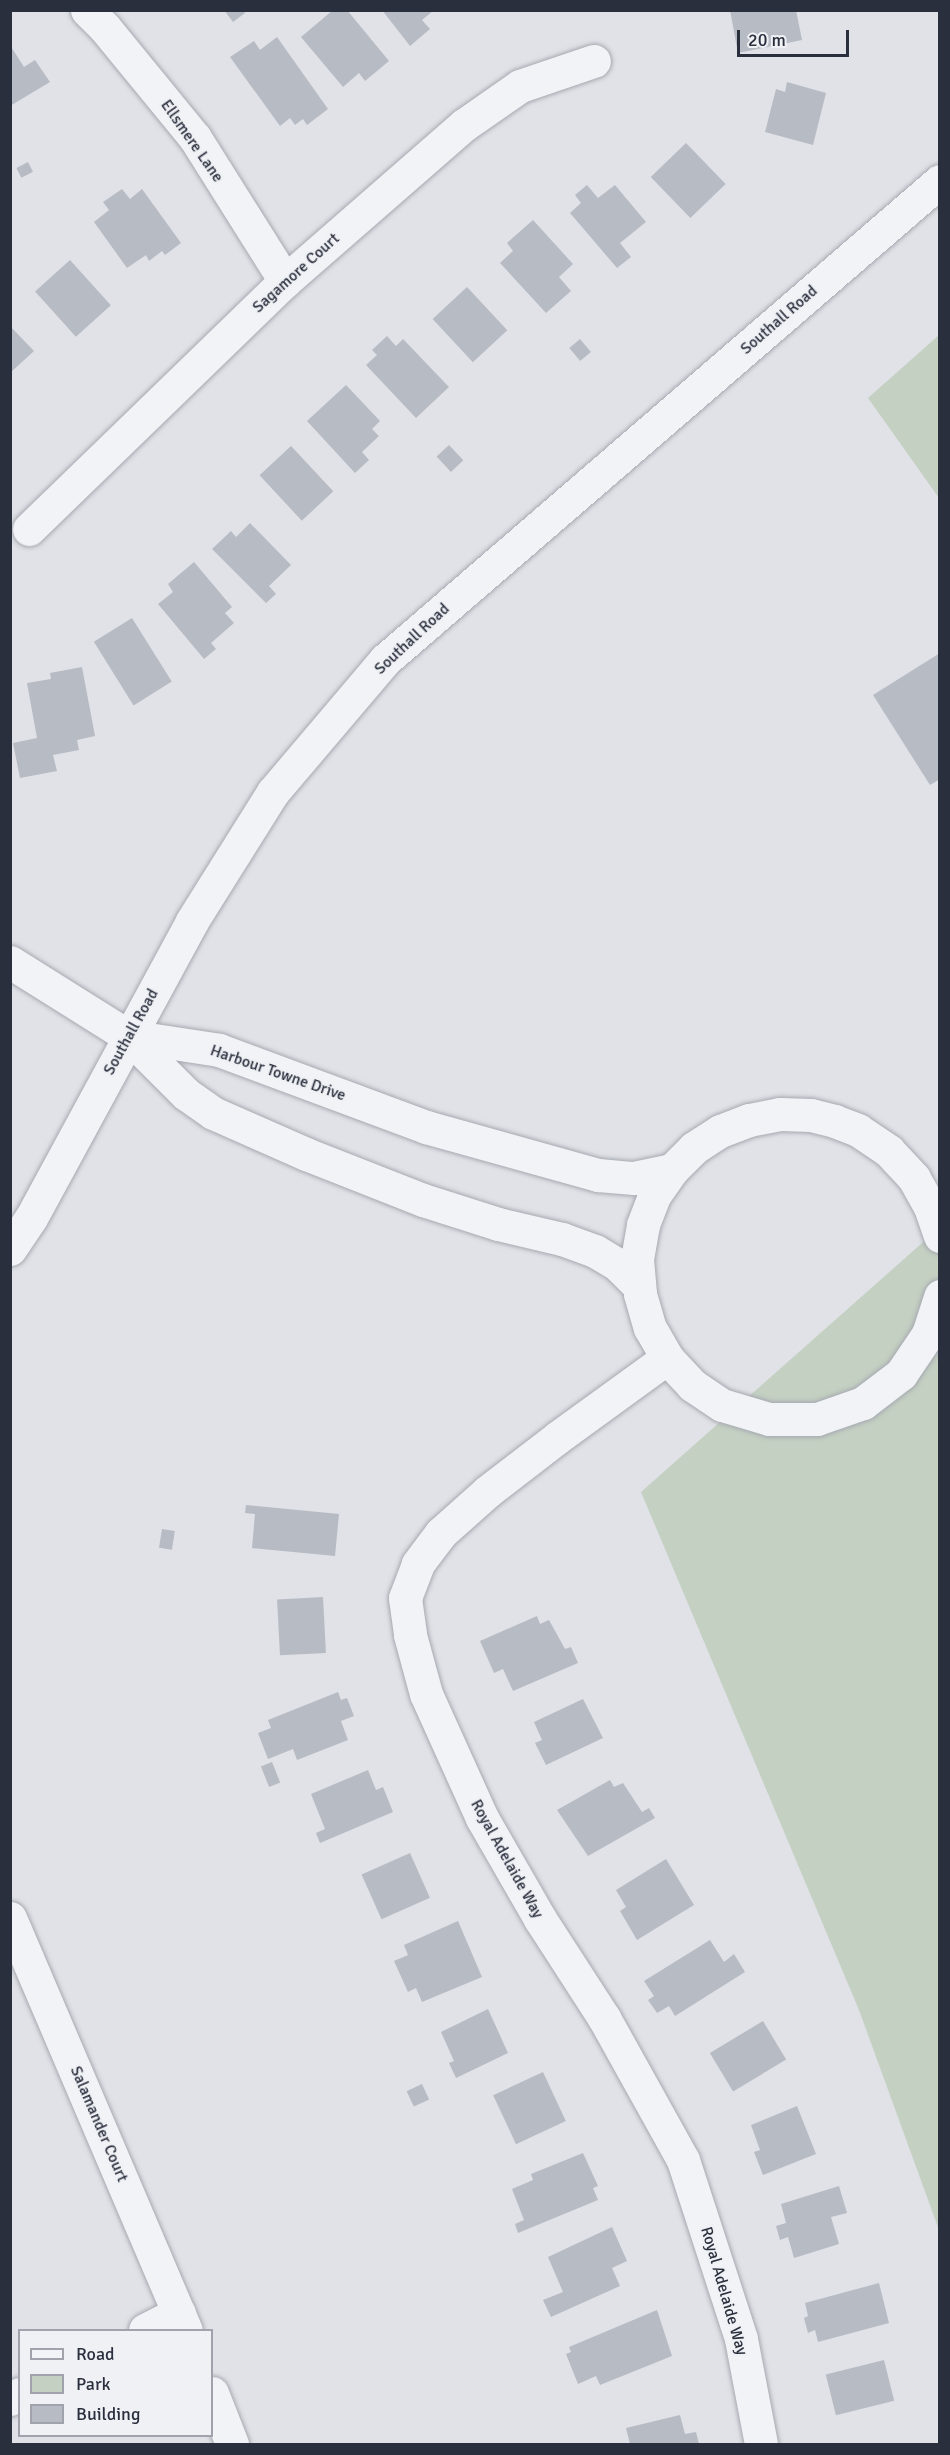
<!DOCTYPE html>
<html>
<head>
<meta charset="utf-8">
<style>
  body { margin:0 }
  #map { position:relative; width:950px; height:2455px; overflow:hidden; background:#e0e2e7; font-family:Signika,sans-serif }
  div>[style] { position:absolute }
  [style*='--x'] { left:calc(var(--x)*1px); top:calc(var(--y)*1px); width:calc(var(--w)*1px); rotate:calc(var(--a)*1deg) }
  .green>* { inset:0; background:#c4d0c2 }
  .building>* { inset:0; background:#b7bbc4; transform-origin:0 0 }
  .roads { filter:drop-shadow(0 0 2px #a6a9b1) drop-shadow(0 0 2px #a6a9b1) }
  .minor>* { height:33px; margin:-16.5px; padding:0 16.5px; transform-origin:16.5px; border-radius:16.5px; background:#f2f3f6 }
  .tertiary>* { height:33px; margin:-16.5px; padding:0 16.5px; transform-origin:16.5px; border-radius:16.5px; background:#f2f3f6 }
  span { translate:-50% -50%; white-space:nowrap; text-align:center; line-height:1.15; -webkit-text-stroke:5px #eff1f5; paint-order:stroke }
  .street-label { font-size:16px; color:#2a2f3d }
  .frame { position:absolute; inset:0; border:12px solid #2a2f3d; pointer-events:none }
  .legend { position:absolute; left:18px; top:2329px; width:195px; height:108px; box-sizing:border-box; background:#eff1f5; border:2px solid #a0a3ab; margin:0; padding:8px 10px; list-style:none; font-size:18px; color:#2a2f3d }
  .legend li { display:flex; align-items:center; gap:12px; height:30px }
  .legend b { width:30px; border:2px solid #a0a3ab }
  .scale { position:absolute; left:737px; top:30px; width:112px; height:27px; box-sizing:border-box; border:3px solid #2a2f3d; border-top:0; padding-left:8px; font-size:18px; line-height:21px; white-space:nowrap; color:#2a2f3d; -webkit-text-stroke:4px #eff1f5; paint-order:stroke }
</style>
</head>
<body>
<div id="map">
  <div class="green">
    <div style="clip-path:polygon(939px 335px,939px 498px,868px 398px)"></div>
    <div style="clip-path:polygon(939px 1228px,939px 2230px,859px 2010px,641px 1492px)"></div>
  </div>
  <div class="building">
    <div style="clip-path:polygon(224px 10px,244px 10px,245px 13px,233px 22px)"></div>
    <div style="clip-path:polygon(333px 10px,347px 10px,389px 61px,365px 81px,359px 73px,343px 87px,301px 37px)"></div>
    <div style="clip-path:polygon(382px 10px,434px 10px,422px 20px,430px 29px,410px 46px)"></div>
    <div style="clip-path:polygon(730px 10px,796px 10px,802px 40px,738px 53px)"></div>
    <div style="clip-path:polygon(277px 37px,328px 109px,307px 125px,303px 119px,295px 125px,290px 118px,280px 126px,230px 57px,254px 41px,260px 50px)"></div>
    <div style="clip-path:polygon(10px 45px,24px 67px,35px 60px,50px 82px,10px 106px)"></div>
    <div style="clip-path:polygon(787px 82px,826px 93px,813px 145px,765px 132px,776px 89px,785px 92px)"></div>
    <div style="left:686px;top:143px;width:57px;height:49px;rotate:46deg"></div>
    <div style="left:28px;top:162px;width:11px;height:13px;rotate:63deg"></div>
    <div style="clip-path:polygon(587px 185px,598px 198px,615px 185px,646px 222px,620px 243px,631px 257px,617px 268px,570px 213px,581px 203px,575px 195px)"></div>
    <div style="clip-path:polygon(122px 189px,130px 199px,142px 189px,181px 243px,165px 255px,162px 251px,149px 261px,146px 255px,127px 268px,94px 222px,109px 210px,103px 202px)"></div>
    <div style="clip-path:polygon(533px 220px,573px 264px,559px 277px,571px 291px,546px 313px,500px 263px,513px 251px,507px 243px)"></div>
    <div style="left:70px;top:260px;width:61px;height:47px;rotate:48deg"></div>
    <div style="left:467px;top:287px;width:59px;height:47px;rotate:47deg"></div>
    <div style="clip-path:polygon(10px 326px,34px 351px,10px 373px)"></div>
    <div style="clip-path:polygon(387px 336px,396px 346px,403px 339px,449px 387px,416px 418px,366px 365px,377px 355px,372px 350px)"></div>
    <div style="left:580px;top:339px;width:17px;height:14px;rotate:50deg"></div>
    <div style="clip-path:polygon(346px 385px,380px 421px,372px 429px,379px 436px,362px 452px,369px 460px,355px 473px,307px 421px)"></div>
    <div style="left:449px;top:445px;width:21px;height:17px;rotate:47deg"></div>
    <div style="left:291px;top:446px;width:62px;height:43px;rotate:47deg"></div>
    <div style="clip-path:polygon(250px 523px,291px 565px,269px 586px,276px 594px,266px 603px,212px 549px,231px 531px,236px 537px)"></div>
    <div style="clip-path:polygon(194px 562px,232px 607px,225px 613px,234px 623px,211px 643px,216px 649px,204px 659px,158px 604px,173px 592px,168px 584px)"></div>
    <div style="left:132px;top:618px;width:75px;height:45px;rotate:58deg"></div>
    <div style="clip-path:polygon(940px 653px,940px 779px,930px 785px,873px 695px)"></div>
    <div style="clip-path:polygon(82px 667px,95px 736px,77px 740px,79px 750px,53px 755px,57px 771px,20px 778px,13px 743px,37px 738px,27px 683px,51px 679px,50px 673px)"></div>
    <div style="clip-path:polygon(246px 1505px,339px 1514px,335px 1556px,252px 1548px,255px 1514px,245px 1513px)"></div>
    <div style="left:162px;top:1529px;width:13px;height:19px;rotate:9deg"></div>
    <div style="left:323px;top:1597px;width:56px;height:46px;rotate:87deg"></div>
    <div style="clip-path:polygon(537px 1616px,540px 1624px,549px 1620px,565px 1649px,571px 1647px,578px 1663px,513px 1691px,503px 1669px,494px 1673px,480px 1641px)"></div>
    <div style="clip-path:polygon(338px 1692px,341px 1700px,347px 1698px,354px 1716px,341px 1721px,348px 1740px,297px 1760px,293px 1749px,268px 1759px,258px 1733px,271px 1728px,268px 1720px)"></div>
    <div style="clip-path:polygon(583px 1699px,603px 1738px,546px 1765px,535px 1743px,542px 1740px,534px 1722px)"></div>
    <div style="left:272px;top:1762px;width:22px;height:12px;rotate:68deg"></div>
    <div style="clip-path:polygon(368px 1770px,376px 1790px,383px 1787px,393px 1812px,320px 1843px,316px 1833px,325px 1829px,311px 1794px)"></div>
    <div style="clip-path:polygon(610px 1780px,614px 1787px,623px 1783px,642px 1812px,649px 1808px,655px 1818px,588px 1856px,557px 1810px)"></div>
    <div style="left:410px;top:1853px;width:49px;height:53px;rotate:66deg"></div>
    <div style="clip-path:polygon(666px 1859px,694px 1905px,637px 1940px,620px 1911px,626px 1907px,616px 1890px)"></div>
    <div style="clip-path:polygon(458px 1921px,482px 1977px,422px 2002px,416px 1988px,408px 1992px,394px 1961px,408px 1955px,404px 1945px)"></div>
    <div style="clip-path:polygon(710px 1940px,724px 1962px,734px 1954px,745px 1972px,675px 2016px,669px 2006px,657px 2013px,648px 2000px,654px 1996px,644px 1981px)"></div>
    <div style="clip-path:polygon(488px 2009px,508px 2053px,456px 2078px,449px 2063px,454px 2061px,441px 2032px)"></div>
    <div style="left:763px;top:2021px;width:45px;height:62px;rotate:59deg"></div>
    <div style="left:543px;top:2072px;width:54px;height:55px;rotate:65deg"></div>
    <div style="left:422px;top:2084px;width:17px;height:17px;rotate:65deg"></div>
    <div style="clip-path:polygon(797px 2106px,816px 2154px,763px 2175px,754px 2152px,760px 2150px,751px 2125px)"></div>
    <div style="clip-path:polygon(583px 2153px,598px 2186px,593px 2188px,598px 2200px,518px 2233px,515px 2224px,524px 2220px,512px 2189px,533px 2180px,531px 2174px)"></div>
    <div style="clip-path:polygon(839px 2186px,847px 2213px,831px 2217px,839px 2244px,794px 2258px,788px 2237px,780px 2240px,776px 2226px,786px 2223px,781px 2204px)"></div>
    <div style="clip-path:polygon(612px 2227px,627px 2261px,612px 2268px,620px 2286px,551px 2317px,543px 2300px,563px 2292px,548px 2257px)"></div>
    <div style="clip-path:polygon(879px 2283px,889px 2323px,818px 2342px,815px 2330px,808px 2333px,804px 2318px,808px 2316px,805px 2303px)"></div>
    <div style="clip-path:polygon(657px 2310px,672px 2356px,600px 2385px,596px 2376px,578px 2384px,566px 2354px,571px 2352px,569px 2347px)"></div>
    <div style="left:884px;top:2360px;width:42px;height:60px;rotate:76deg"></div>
    <div style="clip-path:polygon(680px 2415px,685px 2434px,696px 2432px,699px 2444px,630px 2444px,626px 2428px)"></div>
  </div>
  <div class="roads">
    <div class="minor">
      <div style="--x:87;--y:10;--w:25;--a:45"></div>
      <div style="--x:105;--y:28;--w:142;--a:50.7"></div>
      <div style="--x:195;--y:138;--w:169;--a:57.8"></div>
      <div style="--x:29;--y:529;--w:356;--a:-44.1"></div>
      <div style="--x:285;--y:281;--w:237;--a:-41.1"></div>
      <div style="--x:464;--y:125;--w:68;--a:-34.9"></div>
      <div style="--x:520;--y:86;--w:78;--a:-18.7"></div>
      <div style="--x:128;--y:1036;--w:82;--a:45"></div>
      <div style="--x:186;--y:1094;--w:33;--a:35"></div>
      <div style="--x:213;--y:1113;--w:102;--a:23.8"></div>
      <div style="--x:306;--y:1154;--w:126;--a:21.5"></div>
      <div style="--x:423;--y:1200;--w:79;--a:17.7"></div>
      <div style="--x:498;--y:1224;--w:66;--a:13.2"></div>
      <div style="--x:562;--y:1239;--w:35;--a:20"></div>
      <div style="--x:595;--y:1251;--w:26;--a:31"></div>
      <div style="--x:617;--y:1264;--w:31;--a:45"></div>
      <div style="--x:128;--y:1036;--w:92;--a:8.7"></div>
      <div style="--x:219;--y:1050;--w:221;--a:20.4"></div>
      <div style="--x:426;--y:1127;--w:179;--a:15.6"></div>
      <div style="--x:598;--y:1175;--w:36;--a:5"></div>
      <div style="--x:634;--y:1178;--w:39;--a:-12"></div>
      <div style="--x:940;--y:1236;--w:31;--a:-109"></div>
      <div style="--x:930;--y:1207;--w:33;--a:-119"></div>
      <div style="--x:914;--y:1178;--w:37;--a:-133"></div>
      <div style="--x:889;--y:1151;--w:37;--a:-146"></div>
      <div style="--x:858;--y:1130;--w:25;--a:-159"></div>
      <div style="--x:835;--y:1121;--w:25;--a:-166"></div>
      <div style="--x:811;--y:1115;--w:31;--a:-178"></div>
      <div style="--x:780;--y:1114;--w:32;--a:169"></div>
      <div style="--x:749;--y:1120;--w:31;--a:159"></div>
      <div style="--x:720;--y:1131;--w:31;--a:147"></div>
      <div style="--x:694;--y:1148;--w:31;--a:135"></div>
      <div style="--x:672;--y:1170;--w:32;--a:125"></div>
      <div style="--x:654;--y:1196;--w:31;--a:111"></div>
      <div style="--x:643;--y:1225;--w:35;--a:100"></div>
      <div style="--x:637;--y:1259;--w:35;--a:85"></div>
      <div style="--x:640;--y:1294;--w:35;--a:74"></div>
      <div style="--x:650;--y:1328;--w:34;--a:60"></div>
      <div style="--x:667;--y:1358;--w:37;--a:47"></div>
      <div style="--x:692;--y:1385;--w:36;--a:34"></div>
      <div style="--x:722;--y:1405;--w:49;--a:16.6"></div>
      <div style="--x:769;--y:1419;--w:48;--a:0"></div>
      <div style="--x:817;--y:1419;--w:49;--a:-19.2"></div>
      <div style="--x:863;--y:1403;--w:48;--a:-37.3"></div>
      <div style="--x:901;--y:1374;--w:48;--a:-56"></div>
      <div style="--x:928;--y:1334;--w:40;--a:-72"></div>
      <div style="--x:667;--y:1358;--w:136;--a:144"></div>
      <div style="--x:557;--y:1438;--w:88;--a:142.4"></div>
      <div style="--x:487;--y:1492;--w:62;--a:138.3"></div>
      <div style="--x:441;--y:1533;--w:39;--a:127"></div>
      <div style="--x:418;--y:1564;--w:36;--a:111"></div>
      <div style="--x:405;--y:1598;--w:37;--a:82"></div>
      <div style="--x:410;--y:1635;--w:61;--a:74.8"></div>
      <div style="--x:426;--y:1694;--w:136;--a:65.7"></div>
      <div style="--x:482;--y:1818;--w:116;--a:60.1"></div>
      <div style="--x:540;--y:1919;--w:118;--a:57.1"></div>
      <div style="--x:604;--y:2018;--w:162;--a:60.9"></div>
      <div style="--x:683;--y:2160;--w:188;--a:72"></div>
      <div style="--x:741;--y:2339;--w:107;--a:79.2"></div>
      <div style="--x:10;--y:1918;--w:448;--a:66.9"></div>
      <div style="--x:145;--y:2330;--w:38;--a:-27"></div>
      <div style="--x:212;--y:2393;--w:55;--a:68.6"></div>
      <div style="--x:10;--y:2399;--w:11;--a:-27"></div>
    </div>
    <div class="tertiary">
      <div style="--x:10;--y:962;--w:139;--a:32.1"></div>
      <div style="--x:10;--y:1249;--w:37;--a:-56"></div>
      <div style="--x:31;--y:1218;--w:338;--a:-61.5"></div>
      <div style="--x:192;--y:921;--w:152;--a:-57.9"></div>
      <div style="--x:273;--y:792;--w:173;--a:-49.7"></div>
      <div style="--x:385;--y:660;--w:733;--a:-40.8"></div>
    </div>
  </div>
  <div class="street-label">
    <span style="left:192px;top:141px;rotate:55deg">Ellsmere Lane</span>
    <span style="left:296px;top:273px;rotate:-42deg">Sagamore Court</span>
    <span style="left:779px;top:320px;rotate:-41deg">Southall Road</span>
    <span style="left:412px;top:639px;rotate:-43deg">Southall Road</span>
    <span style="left:131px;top:1032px;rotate:-61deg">Southall Road</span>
    <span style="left:278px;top:1073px;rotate:19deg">Harbour Towne Drive</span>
    <span style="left:507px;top:1859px;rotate:61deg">Royal Adelaide Way</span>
    <span style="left:99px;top:2124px;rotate:67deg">Salamander Court</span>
    <span style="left:724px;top:2291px;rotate:74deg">Royal Adelaide Way</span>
  </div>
  <div class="frame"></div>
  <ul class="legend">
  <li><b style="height:8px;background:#f2f3f6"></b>Road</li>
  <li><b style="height:16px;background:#c4d0c2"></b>Park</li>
  <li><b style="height:16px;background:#b7bbc4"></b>Building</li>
  </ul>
  <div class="scale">20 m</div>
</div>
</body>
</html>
